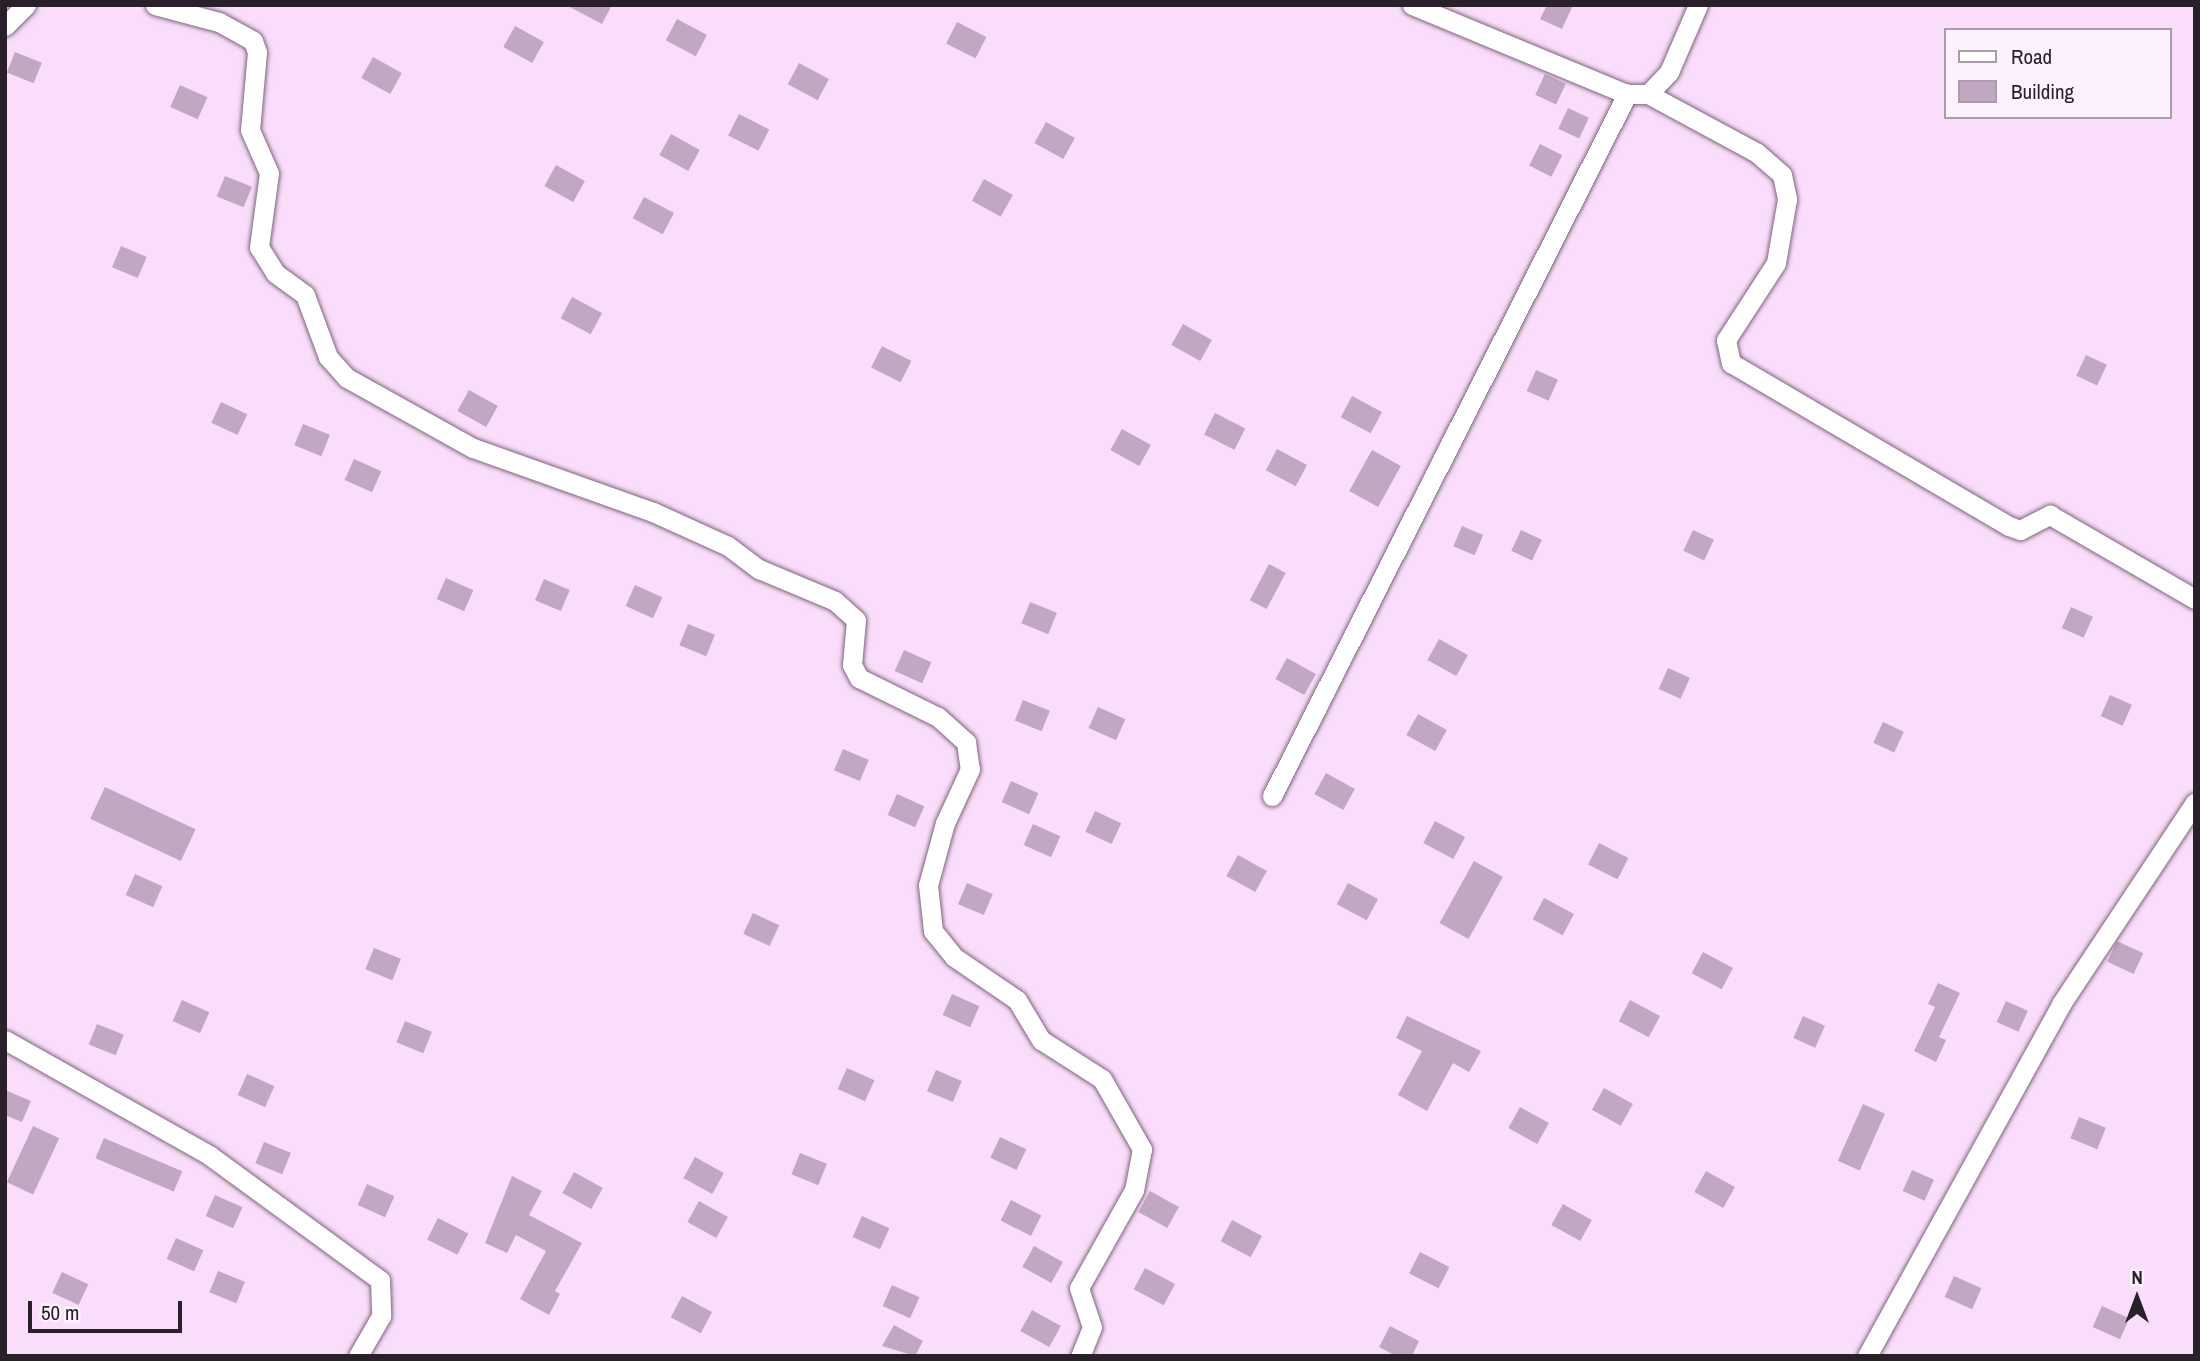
<!DOCTYPE html>
<html>
<head>
<meta charset="utf-8">
<style>
  body { margin:0 }
  #map { position:relative; width:2200px; height:1361px; overflow:hidden; background:#faddfa; font-family:"Archivo Narrow",sans-serif }
  div>[style] { position:absolute }
  [style*='--x'] { left:calc(var(--x)*1px); top:calc(var(--y)*1px); width:calc(var(--w)*1px); rotate:calc(var(--a)*1deg) }
  .building>* { inset:0; background:#c2a7c2; transform-origin:0 0 }
  .roads { filter:drop-shadow(0 0 2px #7e657f) drop-shadow(0 0 2px #7e657f) }
  .minor>* { height:19px; margin:-9.5px; padding:0 9.5px; transform-origin:9.5px; border-radius:9.5px; background:#fff }
  span { translate:-50% -50%; white-space:nowrap; text-align:center; line-height:1.15; -webkit-text-stroke:5px #fcf1fc; paint-order:stroke }
  .frame { position:absolute; inset:0; border:7px solid #2a202a; pointer-events:none }
  .legend { position:absolute; left:1944px; top:28px; width:228px; height:91px; box-sizing:border-box; background:#fcf1fc; border:2px solid #a89da8; margin:0; padding:9px 12px; list-style:none; font-size:21px; color:#2a202a }
  .legend li { display:flex; align-items:center; gap:14px; height:35px }
  .legend b { width:35px; border:2px solid #a89da8 }
  .north { position:absolute; left:2102px; top:1263px; width:70px; height:70px; -webkit-text-stroke:5px #fcf1fc; paint-order:stroke; rotate:0deg; font-size:19px; font-weight:700; line-height:28px; text-align:center; color:#2a202a }
  .north::after { content:''; display:block; margin:auto; width:24px; height:32px; background:#2a202a; clip-path:polygon(50% 0,100% 100%,50% 72%,0 100%) }
  .scale { position:absolute; left:28px; top:1301px; width:154px; height:32px; box-sizing:border-box; border:4px solid #2a202a; border-top:0; padding-left:9px; font-size:21px; line-height:24px; white-space:nowrap; color:#2a202a; -webkit-text-stroke:5px #fcf1fc; paint-order:stroke }
</style>
</head>
<body>
<div id="map">
  <div class="building">
    <div style="clip-path:polygon(566px 5px,612px 5px,602px 24px)"></div>
    <div style="clip-path:polygon(1547px 5px,1573px 5px,1562px 29px,1540px 19px)"></div>
    <div style="left:677px;top:19px;width:34px;height:24px;rotate:28deg"></div>
    <div style="left:957px;top:22px;width:33px;height:24px;rotate:27deg"></div>
    <div style="left:515px;top:26px;width:33px;height:24px;rotate:29deg"></div>
    <div style="left:15px;top:52px;width:29px;height:22px;rotate:22deg"></div>
    <div style="left:373px;top:57px;width:33px;height:24px;rotate:29deg"></div>
    <div style="left:799px;top:63px;width:34px;height:24px;rotate:28deg"></div>
    <div style="left:1545px;top:74px;width:23px;height:23px;rotate:25deg"></div>
    <div style="left:180px;top:85px;width:30px;height:24px;rotate:24deg"></div>
    <div style="left:1568px;top:108px;width:23px;height:23px;rotate:25deg"></div>
    <div style="left:739px;top:114px;width:34px;height:24px;rotate:27deg"></div>
    <div style="left:1046px;top:122px;width:33px;height:24px;rotate:29deg"></div>
    <div style="left:671px;top:134px;width:33px;height:24px;rotate:29deg"></div>
    <div style="left:1540px;top:144px;width:25px;height:24px;rotate:27deg"></div>
    <div style="left:556px;top:165px;width:33px;height:24px;rotate:29deg"></div>
    <div style="left:225px;top:176px;width:29px;height:22px;rotate:22deg"></div>
    <div style="left:984px;top:179px;width:33px;height:25px;rotate:29deg"></div>
    <div style="left:644px;top:197px;width:34px;height:24px;rotate:28deg"></div>
    <div style="left:121px;top:246px;width:28px;height:23px;rotate:23deg"></div>
    <div style="left:572px;top:297px;width:34px;height:24px;rotate:28deg"></div>
    <div style="left:1183px;top:324px;width:33px;height:24px;rotate:29deg"></div>
    <div style="left:882px;top:346px;width:33px;height:24px;rotate:27deg"></div>
    <div style="left:2086px;top:355px;width:23px;height:23px;rotate:25deg"></div>
    <div style="left:1536px;top:370px;width:24px;height:23px;rotate:24deg"></div>
    <div style="left:469px;top:390px;width:33px;height:24px;rotate:29deg"></div>
    <div style="left:1352px;top:396px;width:34px;height:24px;rotate:28deg"></div>
    <div style="left:221px;top:402px;width:29px;height:23px;rotate:25deg"></div>
    <div style="left:1215px;top:413px;width:34px;height:24px;rotate:27deg"></div>
    <div style="left:303px;top:424px;width:29px;height:23px;rotate:22deg"></div>
    <div style="left:1122px;top:429px;width:33px;height:24px;rotate:29deg"></div>
    <div style="left:1277px;top:449px;width:34px;height:24px;rotate:28deg"></div>
    <div style="left:1372px;top:450px;width:33px;height:47px;rotate:29deg"></div>
    <div style="left:354px;top:459px;width:30px;height:23px;rotate:24deg"></div>
    <div style="left:1462px;top:526px;width:23px;height:22px;rotate:23deg"></div>
    <div style="left:1521px;top:530px;width:23px;height:23px;rotate:25deg"></div>
    <div style="left:1693px;top:530px;width:23px;height:23px;rotate:25deg"></div>
    <div style="left:1269px;top:564px;width:19px;height:41px;rotate:28deg"></div>
    <div style="left:446px;top:578px;width:30px;height:23px;rotate:24deg"></div>
    <div style="left:544px;top:579px;width:28px;height:23px;rotate:23deg"></div>
    <div style="left:635px;top:585px;width:30px;height:23px;rotate:24deg"></div>
    <div style="left:1030px;top:602px;width:29px;height:23px;rotate:22deg"></div>
    <div style="left:2071px;top:607px;width:24px;height:23px;rotate:24deg"></div>
    <div style="left:688px;top:624px;width:29px;height:23px;rotate:22deg"></div>
    <div style="left:1439px;top:639px;width:33px;height:24px;rotate:29deg"></div>
    <div style="left:904px;top:650px;width:30px;height:23px;rotate:24deg"></div>
    <div style="left:1287px;top:658px;width:33px;height:24px;rotate:29deg"></div>
    <div style="left:1668px;top:668px;width:24px;height:23px;rotate:24deg"></div>
    <div style="left:2110px;top:695px;width:24px;height:23px;rotate:24deg"></div>
    <div style="left:1023px;top:700px;width:29px;height:22px;rotate:22deg"></div>
    <div style="left:1098px;top:707px;width:30px;height:23px;rotate:24deg"></div>
    <div style="left:1418px;top:714px;width:33px;height:24px;rotate:29deg"></div>
    <div style="left:1883px;top:722px;width:23px;height:23px;rotate:25deg"></div>
    <div style="left:843px;top:749px;width:28px;height:23px;rotate:23deg"></div>
    <div style="left:1326px;top:773px;width:33px;height:24px;rotate:29deg"></div>
    <div style="left:1011px;top:781px;width:30px;height:23px;rotate:24deg"></div>
    <div style="left:105px;top:787px;width:100px;height:35px;rotate:25deg"></div>
    <div style="left:897px;top:794px;width:30px;height:23px;rotate:24deg"></div>
    <div style="left:1095px;top:811px;width:29px;height:23px;rotate:25deg"></div>
    <div style="left:1435px;top:821px;width:34px;height:25px;rotate:28deg"></div>
    <div style="left:1033px;top:824px;width:30px;height:23px;rotate:24deg"></div>
    <div style="left:1599px;top:843px;width:33px;height:24px;rotate:27deg"></div>
    <div style="left:1238px;top:855px;width:33px;height:24px;rotate:29deg"></div>
    <div style="left:1474px;top:861px;width:33px;height:71px;rotate:29deg"></div>
    <div style="left:135px;top:874px;width:30px;height:23px;rotate:24deg"></div>
    <div style="left:967px;top:883px;width:28px;height:23px;rotate:23deg"></div>
    <div style="left:1348px;top:883px;width:34px;height:24px;rotate:28deg"></div>
    <div style="left:1544px;top:898px;width:34px;height:24px;rotate:28deg"></div>
    <div style="left:753px;top:913px;width:29px;height:23px;rotate:25deg"></div>
    <div style="left:2117px;top:941px;width:29px;height:23px;rotate:25deg"></div>
    <div style="left:374px;top:948px;width:29px;height:23px;rotate:22deg"></div>
    <div style="left:1703px;top:952px;width:34px;height:24px;rotate:28deg"></div>
    <div style="clip-path:polygon(1938px 983px,1960px 993px,1939px 1037px,1946px 1040px,1936px 1062px,1914px 1051px,1935px 1007px,1928px 1004px)"></div>
    <div style="left:952px;top:994px;width:30px;height:23px;rotate:24deg"></div>
    <div style="left:182px;top:1000px;width:30px;height:23px;rotate:24deg"></div>
    <div style="left:1630px;top:1000px;width:34px;height:24px;rotate:28deg"></div>
    <div style="left:2006px;top:1001px;width:24px;height:23px;rotate:24deg"></div>
    <div style="clip-path:polygon(1407px 1016px,1481px 1051px,1469px 1072px,1453px 1063px,1427px 1111px,1398px 1095px,1422px 1051px,1396px 1038px)"></div>
    <div style="left:1803px;top:1016px;width:24px;height:24px;rotate:24deg"></div>
    <div style="left:405px;top:1021px;width:29px;height:23px;rotate:22deg"></div>
    <div style="left:97px;top:1024px;width:29px;height:22px;rotate:22deg"></div>
    <div style="left:847px;top:1068px;width:30px;height:23px;rotate:24deg"></div>
    <div style="left:936px;top:1070px;width:28px;height:23px;rotate:23deg"></div>
    <div style="left:247px;top:1074px;width:30px;height:23px;rotate:24deg"></div>
    <div style="left:1604px;top:1088px;width:33px;height:25px;rotate:29deg"></div>
    <div style="clip-path:polygon(5px 1090px,31px 1101px,22px 1122px,5px 1115px)"></div>
    <div style="left:1863px;top:1104px;width:24px;height:62px;rotate:24deg"></div>
    <div style="left:1520px;top:1107px;width:33px;height:24px;rotate:29deg"></div>
    <div style="left:2079px;top:1117px;width:29px;height:23px;rotate:22deg"></div>
    <div style="left:33px;top:1126px;width:29px;height:62px;rotate:25deg"></div>
    <div style="left:1000px;top:1137px;width:29px;height:23px;rotate:25deg"></div>
    <div style="left:104px;top:1138px;width:85px;height:22px;rotate:23deg"></div>
    <div style="left:264px;top:1142px;width:29px;height:23px;rotate:22deg"></div>
    <div style="left:800px;top:1153px;width:29px;height:23px;rotate:22deg"></div>
    <div style="left:695px;top:1157px;width:33px;height:24px;rotate:29deg"></div>
    <div style="left:1912px;top:1170px;width:24px;height:23px;rotate:24deg"></div>
    <div style="left:1706px;top:1171px;width:33px;height:24px;rotate:29deg"></div>
    <div style="left:574px;top:1172px;width:33px;height:24px;rotate:29deg"></div>
    <div style="clip-path:polygon(512px 1176px,542px 1191px,529px 1215px,582px 1243px,555px 1291px,560px 1294px,549px 1315px,520px 1299px,546px 1251px,516px 1235px,507px 1253px,485px 1243px)"></div>
    <div style="left:367px;top:1184px;width:30px;height:23px;rotate:24deg"></div>
    <div style="left:1150px;top:1191px;width:33px;height:24px;rotate:29deg"></div>
    <div style="left:215px;top:1195px;width:30px;height:23px;rotate:24deg"></div>
    <div style="left:1011px;top:1200px;width:34px;height:23px;rotate:27deg"></div>
    <div style="left:699px;top:1201px;width:33px;height:24px;rotate:29deg"></div>
    <div style="left:1563px;top:1204px;width:33px;height:24px;rotate:29deg"></div>
    <div style="left:862px;top:1216px;width:30px;height:23px;rotate:24deg"></div>
    <div style="left:438px;top:1218px;width:34px;height:24px;rotate:27deg"></div>
    <div style="left:1232px;top:1220px;width:34px;height:24px;rotate:28deg"></div>
    <div style="left:176px;top:1238px;width:30px;height:23px;rotate:24deg"></div>
    <div style="left:1034px;top:1246px;width:33px;height:24px;rotate:29deg"></div>
    <div style="left:1420px;top:1252px;width:33px;height:24px;rotate:27deg"></div>
    <div style="left:1145px;top:1268px;width:34px;height:24px;rotate:28deg"></div>
    <div style="left:218px;top:1271px;width:29px;height:23px;rotate:22deg"></div>
    <div style="left:62px;top:1272px;width:29px;height:23px;rotate:25deg"></div>
    <div style="left:1954px;top:1276px;width:30px;height:23px;rotate:24deg"></div>
    <div style="left:892px;top:1285px;width:30px;height:23px;rotate:24deg"></div>
    <div style="left:682px;top:1296px;width:34px;height:24px;rotate:28deg"></div>
    <div style="left:2102px;top:1306px;width:30px;height:23px;rotate:24deg"></div>
    <div style="left:1032px;top:1310px;width:33px;height:24px;rotate:29deg"></div>
    <div style="clip-path:polygon(894px 1325px,923px 1341px,915px 1356px,882px 1346px)"></div>
    <div style="clip-path:polygon(1390px 1326px,1419px 1341px,1412px 1356px,1396px 1356px,1379px 1347px)"></div>
  </div>
  <div class="roads">
    <div class="minor">
      <div style="--x:155;--y:5;--w:66;--a:14.9"></div>
      <div style="--x:219;--y:22;--w:39;--a:29"></div>
      <div style="--x:253;--y:41;--w:12;--a:70"></div>
      <div style="--x:257;--y:52;--w:78;--a:95.1"></div>
      <div style="--x:250;--y:130;--w:47;--a:66.2"></div>
      <div style="--x:269;--y:173;--w:75;--a:97.7"></div>
      <div style="--x:259;--y:247;--w:31;--a:58"></div>
      <div style="--x:275;--y:273;--w:37;--a:36"></div>
      <div style="--x:305;--y:295;--w:66;--a:69.6"></div>
      <div style="--x:328;--y:357;--w:28;--a:48"></div>
      <div style="--x:347;--y:378;--w:144;--a:29.1"></div>
      <div style="--x:473;--y:448;--w:191;--a:19.6"></div>
      <div style="--x:653;--y:512;--w:82;--a:24.4"></div>
      <div style="--x:728;--y:546;--w:39;--a:37"></div>
      <div style="--x:759;--y:569;--w:82;--a:22.8"></div>
      <div style="--x:835;--y:601;--w:28;--a:42"></div>
      <div style="--x:856;--y:620;--w:45;--a:95.1"></div>
      <div style="--x:852;--y:665;--w:15;--a:62"></div>
      <div style="--x:859;--y:678;--w:88;--a:26.3"></div>
      <div style="--x:938;--y:717;--w:38;--a:42"></div>
      <div style="--x:966;--y:742;--w:27;--a:82"></div>
      <div style="--x:970;--y:769;--w:60;--a:114.8"></div>
      <div style="--x:945;--y:823;--w:64;--a:105.3"></div>
      <div style="--x:928;--y:885;--w:46;--a:83.8"></div>
      <div style="--x:933;--y:931;--w:33;--a:51"></div>
      <div style="--x:954;--y:957;--w:76;--a:34.3"></div>
      <div style="--x:1017;--y:1000;--w:47;--a:59"></div>
      <div style="--x:1041;--y:1040;--w:72;--a:32.6"></div>
      <div style="--x:1102;--y:1079;--w:81;--a:60.3"></div>
      <div style="--x:1142;--y:1149;--w:42;--a:101"></div>
      <div style="--x:1134;--y:1190;--w:112;--a:119.3"></div>
      <div style="--x:1079;--y:1288;--w:41;--a:71.6"></div>
      <div style="--x:1092;--y:1327;--w:31;--a:112"></div>
      <div style="--x:1412;--y:5;--w:233;--a:22.5"></div>
      <div style="--x:1627;--y:94;--w:21;--a:0"></div>
      <div style="--x:1648;--y:94;--w:30;--a:-46"></div>
      <div style="--x:1669;--y:72;--w:73;--a:-66.6"></div>
      <div style="--x:5;--y:26;--w:30;--a:-45"></div>
      <div style="--x:1648;--y:94;--w:124;--a:28.4"></div>
      <div style="--x:1757;--y:153;--w:33;--a:41"></div>
      <div style="--x:1782;--y:175;--w:25;--a:78"></div>
      <div style="--x:1787;--y:199;--w:65;--a:99.8"></div>
      <div style="--x:1776;--y:263;--w:92;--a:123"></div>
      <div style="--x:1726;--y:340;--w:24;--a:78"></div>
      <div style="--x:1731;--y:363;--w:322;--a:30.4"></div>
      <div style="--x:2009;--y:526;--w:12;--a:20"></div>
      <div style="--x:2020;--y:530;--w:34;--a:-27"></div>
      <div style="--x:2050;--y:515;--w:168;--a:30.1"></div>
      <div style="--x:1272;--y:796;--w:787;--a:-63.17"></div>
      <div style="--x:5;--y:1040;--w:234;--a:29.4"></div>
      <div style="--x:209;--y:1155;--w:212;--a:36.2"></div>
      <div style="--x:380;--y:1280;--w:36;--a:88"></div>
      <div style="--x:381;--y:1316;--w:46;--a:119.9"></div>
      <div style="--x:1867;--y:1356;--w:402;--a:-61.1"></div>
      <div style="--x:2061;--y:1004;--w:242;--a:-56.4"></div>
    </div>
  </div>
  <div class="frame"></div>
  <ul class="legend">
  <li><b style="height:9px;background:#fff"></b>Road</li>
  <li><b style="height:19px;background:#c2a7c2"></b>Building</li>
  </ul>
  <div class="north">N</div>
  <div class="scale">50 m</div>
</div>
</body>
</html>
